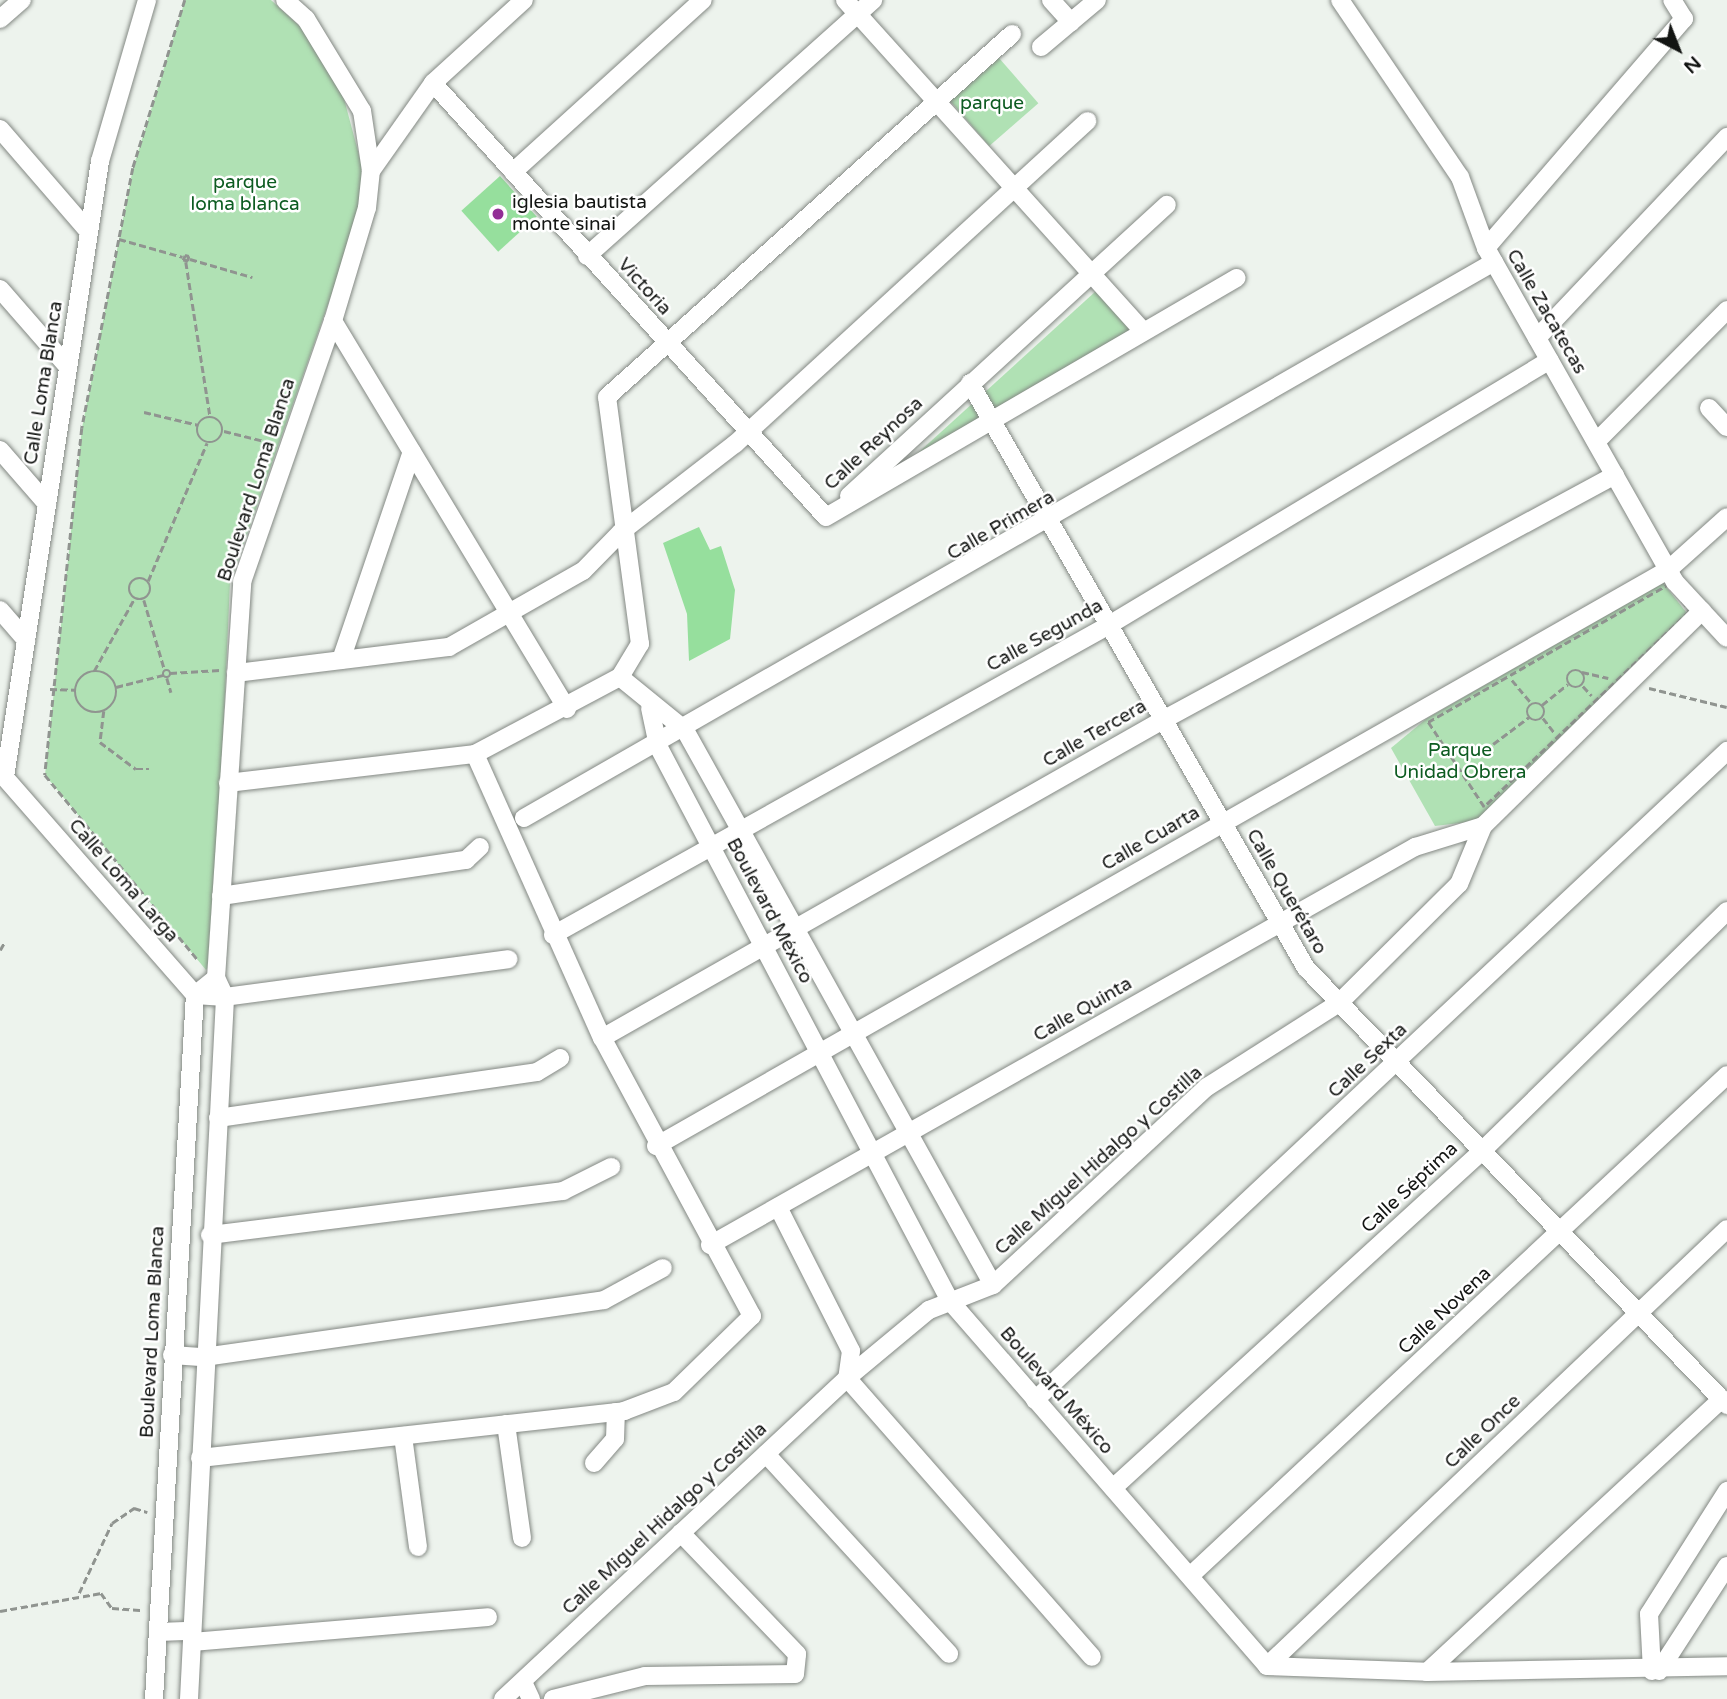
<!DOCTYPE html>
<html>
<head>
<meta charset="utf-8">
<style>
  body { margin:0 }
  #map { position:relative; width:1727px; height:1699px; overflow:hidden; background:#edf3ed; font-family:"Varela Round",sans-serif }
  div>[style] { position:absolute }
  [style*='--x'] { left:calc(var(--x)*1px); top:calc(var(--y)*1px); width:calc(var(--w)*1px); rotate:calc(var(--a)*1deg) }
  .green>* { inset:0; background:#b0e1b4; transform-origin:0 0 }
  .building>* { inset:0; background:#96df9d; transform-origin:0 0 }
  .path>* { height:2.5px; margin-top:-1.25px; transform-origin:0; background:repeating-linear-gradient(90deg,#909490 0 7px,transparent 0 10.5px) }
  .path>.ring { margin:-1.25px; padding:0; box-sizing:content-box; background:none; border:2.5px solid #909490; border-radius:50% }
  .roads { filter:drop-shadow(0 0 2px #838883) drop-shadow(0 0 2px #838883) }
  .minor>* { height:18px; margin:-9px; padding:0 9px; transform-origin:9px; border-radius:9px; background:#fff }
  .dots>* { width:19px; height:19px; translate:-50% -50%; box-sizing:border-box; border:4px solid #fff; border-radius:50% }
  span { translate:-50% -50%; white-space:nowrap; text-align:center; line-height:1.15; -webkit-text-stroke:5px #fff; paint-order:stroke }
  .park-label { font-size:19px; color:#0d5c21 }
  .poi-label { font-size:19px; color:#131513 }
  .left { translate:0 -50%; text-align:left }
  .street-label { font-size:19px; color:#131513 }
  .north { position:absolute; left:1643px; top:14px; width:70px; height:70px; -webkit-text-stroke:5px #fff; paint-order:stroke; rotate:138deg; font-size:19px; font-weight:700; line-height:28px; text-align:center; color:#131513 }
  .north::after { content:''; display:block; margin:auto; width:24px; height:32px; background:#131513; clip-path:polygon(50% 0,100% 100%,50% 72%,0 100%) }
</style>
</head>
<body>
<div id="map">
  <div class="green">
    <div style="clip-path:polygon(185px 0,271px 0,306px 32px,339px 80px,363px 170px,358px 219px,230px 583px,213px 962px,206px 970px,45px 775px,82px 428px,133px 168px)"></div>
    <div style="left:999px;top:58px;width:60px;height:65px;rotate:49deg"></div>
    <div style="clip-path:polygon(1096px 291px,1131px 331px,897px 472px)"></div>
    <div style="clip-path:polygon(1663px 583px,1690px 617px,1477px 821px,1435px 826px,1391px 748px,1426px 719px)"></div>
  </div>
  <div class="building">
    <div style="left:500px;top:176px;width:55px;height:52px;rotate:48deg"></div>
    <div style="clip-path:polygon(699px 527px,710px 550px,721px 546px,735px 590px,730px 639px,689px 661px,687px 614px,663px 543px)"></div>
  </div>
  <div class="path">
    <div style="--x:185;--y:0;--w:176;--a:107.2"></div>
    <div style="--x:133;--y:168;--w:265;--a:101.1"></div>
    <div style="--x:82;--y:428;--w:349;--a:96.1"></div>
    <div style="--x:45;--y:775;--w:241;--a:50.4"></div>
    <div style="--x:119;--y:239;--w:66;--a:15.7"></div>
    <div style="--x:185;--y:255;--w:4;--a:14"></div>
    <div style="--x:189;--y:256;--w:5;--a:101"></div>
    <div style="--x:188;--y:261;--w:5;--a:-169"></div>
    <div style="--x:183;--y:260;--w:5;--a:-68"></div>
    <div style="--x:190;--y:259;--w:65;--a:16.2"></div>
    <div style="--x:186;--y:262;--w:156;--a:81.1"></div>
    <div style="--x:144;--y:412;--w:56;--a:13.5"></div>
    <div class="ring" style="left:197px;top:417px;width:23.5px;height:23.5px"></div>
    <div style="--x:224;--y:431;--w:49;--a:14"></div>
    <div class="ring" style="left:129px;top:578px;width:19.5px;height:19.5px"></div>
    <div style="--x:148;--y:581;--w:150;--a:-66.9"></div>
    <div style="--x:1669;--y:584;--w:34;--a:52"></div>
    <div style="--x:1690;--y:611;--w:284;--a:136.4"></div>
    <div style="--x:1484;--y:807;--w:102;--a:-123.4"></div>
    <div style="--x:1428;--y:722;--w:278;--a:-29.8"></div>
    <div style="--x:144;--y:600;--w:74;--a:73.5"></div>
    <div class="ring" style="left:1567px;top:670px;width:15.5px;height:15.5px"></div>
    <div class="ring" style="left:163.5px;top:670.5px;width:4.5px;height:4.5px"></div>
    <div style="--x:94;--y:671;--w:82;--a:-60.9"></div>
    <div class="ring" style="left:75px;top:671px;width:39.5px;height:39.5px"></div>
    <div style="--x:1582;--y:672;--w:27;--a:13"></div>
    <div style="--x:170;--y:673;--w:50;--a:-3.4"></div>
    <div style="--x:167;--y:678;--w:15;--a:74"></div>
    <div style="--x:1512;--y:680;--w:31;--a:50"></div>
    <div style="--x:1583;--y:686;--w:13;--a:48"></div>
    <div style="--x:116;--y:687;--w:49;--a:-14.3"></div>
    <div style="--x:1649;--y:688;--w:80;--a:13.7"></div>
    <div style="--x:50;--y:689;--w:25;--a:2"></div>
    <div class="ring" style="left:1527px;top:703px;width:15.5px;height:15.5px"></div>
    <div style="--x:1542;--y:705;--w:33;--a:-39"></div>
    <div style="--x:104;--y:711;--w:31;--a:97"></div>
    <div style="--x:100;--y:742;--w:45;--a:36.9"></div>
    <div style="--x:136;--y:769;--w:13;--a:0"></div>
    <div style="--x:1543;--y:718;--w:18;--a:52"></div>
    <div style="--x:1493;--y:744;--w:45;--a:-36.9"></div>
    <div style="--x:0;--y:950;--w:8;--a:-60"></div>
    <div style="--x:79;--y:1593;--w:77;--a:-64.8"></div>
    <div style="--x:112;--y:1523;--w:27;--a:-34"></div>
    <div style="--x:134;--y:1508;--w:14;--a:17"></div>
    <div style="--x:0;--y:1611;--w:103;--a:-10.1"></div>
    <div style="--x:101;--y:1593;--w:19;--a:54"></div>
    <div style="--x:112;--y:1608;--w:31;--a:4"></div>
  </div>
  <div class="roads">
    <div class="minor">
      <div style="--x:845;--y:0;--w:445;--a:48"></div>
      <div style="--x:1051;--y:0;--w:30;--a:48"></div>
      <div style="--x:1340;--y:0;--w:214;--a:55.9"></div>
      <div style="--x:1460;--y:177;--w:76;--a:69.9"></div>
      <div style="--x:1486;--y:248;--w:384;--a:60.5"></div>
      <div style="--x:1675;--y:582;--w:76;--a:47.1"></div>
      <div style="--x:0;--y:19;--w:29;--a:-41"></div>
      <div style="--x:1041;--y:47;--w:73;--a:-40"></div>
      <div style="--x:433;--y:83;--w:585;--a:47.84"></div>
      <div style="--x:0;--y:129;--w:136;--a:49.2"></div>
      <div style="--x:371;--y:171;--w:108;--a:-54.8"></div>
      <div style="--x:433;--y:83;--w:123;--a:-42.4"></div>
      <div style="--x:513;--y:172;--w:256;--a:-42.2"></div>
      <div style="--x:1486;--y:248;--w:303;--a:-49.2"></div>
      <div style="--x:1684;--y:19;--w:22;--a:-122"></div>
      <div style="--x:587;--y:256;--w:384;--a:-41.8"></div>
      <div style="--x:0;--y:289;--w:103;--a:48.9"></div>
      <div style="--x:333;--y:321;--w:453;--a:58.9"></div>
      <div style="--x:1537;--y:338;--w:277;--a:-46.6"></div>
      <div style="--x:970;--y:383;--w:675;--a:60.13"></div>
      <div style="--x:1306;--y:968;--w:607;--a:46.07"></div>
      <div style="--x:1709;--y:408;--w:26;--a:47"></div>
      <div style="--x:1596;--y:442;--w:186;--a:-45.2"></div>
      <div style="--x:0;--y:450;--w:72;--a:49"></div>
      <div style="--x:849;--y:496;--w:431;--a:-42.5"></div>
      <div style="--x:826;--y:517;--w:475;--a:-30.2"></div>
      <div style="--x:0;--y:610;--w:40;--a:49"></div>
      <div style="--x:341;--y:660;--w:220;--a:-71.2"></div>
      <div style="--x:236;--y:673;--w:215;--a:-7"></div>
      <div style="--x:449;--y:647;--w:154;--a:-29.6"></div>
      <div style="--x:583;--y:571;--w:54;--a:-45.7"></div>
      <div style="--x:621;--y:532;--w:144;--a:-37.7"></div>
      <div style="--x:735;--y:444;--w:478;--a:-42.5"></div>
      <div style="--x:650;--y:708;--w:39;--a:78"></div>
      <div style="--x:658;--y:746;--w:627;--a:62.25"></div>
      <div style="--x:950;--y:1301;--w:483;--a:49"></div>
      <div style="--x:0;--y:772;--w:296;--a:48.8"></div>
      <div style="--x:195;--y:995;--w:30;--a:4"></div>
      <div style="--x:225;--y:997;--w:286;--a:-7.6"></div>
      <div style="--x:5;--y:777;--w:623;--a:-81.23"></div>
      <div style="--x:100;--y:161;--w:168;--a:-73.7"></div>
      <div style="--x:228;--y:783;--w:249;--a:-6.7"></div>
      <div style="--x:475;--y:754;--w:164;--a:-28"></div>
      <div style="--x:524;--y:818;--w:1118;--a:-29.82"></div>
      <div style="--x:221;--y:896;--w:248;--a:-8.4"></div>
      <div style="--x:466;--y:860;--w:19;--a:-43"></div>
      <div style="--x:553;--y:935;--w:637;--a:-29.14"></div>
      <div style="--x:1109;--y:625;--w:514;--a:-31"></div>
      <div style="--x:602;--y:1038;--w:645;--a:-29.55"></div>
      <div style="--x:1163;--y:720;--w:514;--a:-28.46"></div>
      <div style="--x:218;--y:1118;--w:322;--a:-8.2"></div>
      <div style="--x:537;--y:1072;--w:27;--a:-31"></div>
      <div style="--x:656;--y:1146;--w:1164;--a:-29.65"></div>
      <div style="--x:1668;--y:570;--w:79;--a:-41.9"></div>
      <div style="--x:778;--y:1207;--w:161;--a:63.1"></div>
      <div style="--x:851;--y:1351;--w:27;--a:98"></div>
      <div style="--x:847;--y:1378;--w:371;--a:48.7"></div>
      <div style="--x:210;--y:1235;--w:356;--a:-7.1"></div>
      <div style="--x:563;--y:1191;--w:54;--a:-26.6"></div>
      <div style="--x:710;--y:1245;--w:810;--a:-29.45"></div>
      <div style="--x:1415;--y:847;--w:71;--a:-17.2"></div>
      <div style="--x:993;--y:1285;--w:635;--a:-119.03"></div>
      <div style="--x:685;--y:730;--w:84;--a:-140.8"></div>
      <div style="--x:620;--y:677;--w:39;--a:-59"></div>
      <div style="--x:640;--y:644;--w:249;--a:-97.6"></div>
      <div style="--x:607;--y:397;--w:544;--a:-41.87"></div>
      <div style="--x:172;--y:1355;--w:32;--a:4"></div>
      <div style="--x:204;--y:1357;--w:404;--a:-8.1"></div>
      <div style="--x:604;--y:1300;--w:67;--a:-28.5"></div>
      <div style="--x:1035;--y:1400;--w:949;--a:-43.16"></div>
      <div style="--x:506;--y:1424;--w:115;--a:82"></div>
      <div style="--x:403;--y:1436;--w:112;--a:82.3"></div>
      <div style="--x:766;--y:1454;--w:271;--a:47.5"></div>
      <div style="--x:200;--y:1458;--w:427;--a:-6.3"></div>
      <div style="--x:624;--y:1411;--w:53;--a:-20.8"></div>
      <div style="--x:674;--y:1392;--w:109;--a:-44.3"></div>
      <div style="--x:752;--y:1316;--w:316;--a:-118.3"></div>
      <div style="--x:602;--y:1038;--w:311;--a:-114.1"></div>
      <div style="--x:594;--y:1463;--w:32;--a:-49"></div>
      <div style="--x:615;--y:1439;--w:27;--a:-88"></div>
      <div style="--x:1113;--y:1488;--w:500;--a:-42.4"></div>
      <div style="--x:1482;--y:1151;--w:343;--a:-44.4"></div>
      <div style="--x:1190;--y:1576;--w:734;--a:-43.01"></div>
      <div style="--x:158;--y:1632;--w:34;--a:-2"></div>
      <div style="--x:192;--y:1642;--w:297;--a:-4.8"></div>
      <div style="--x:1267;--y:1666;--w:634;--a:-43.53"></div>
      <div style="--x:1267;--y:1666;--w:160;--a:2.1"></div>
      <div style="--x:1427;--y:1672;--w:300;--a:-1.1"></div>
      <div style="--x:1652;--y:1671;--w:57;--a:-93"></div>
      <div style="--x:1649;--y:1614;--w:146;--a:-57.6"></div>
      <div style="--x:1659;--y:1671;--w:125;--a:-57.1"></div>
      <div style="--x:1427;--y:1672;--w:402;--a:-42.8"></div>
      <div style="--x:523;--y:1682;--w:19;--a:65"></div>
      <div style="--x:154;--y:1699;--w:705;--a:-86.67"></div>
      <div style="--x:195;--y:995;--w:27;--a:-39"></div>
      <div style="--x:189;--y:1699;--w:703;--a:-87.06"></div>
      <div style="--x:225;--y:997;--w:21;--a:-115"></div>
      <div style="--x:216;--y:978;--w:397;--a:-86.2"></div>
      <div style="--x:242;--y:582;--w:276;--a:-70.8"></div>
      <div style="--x:333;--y:321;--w:118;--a:-73.3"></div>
      <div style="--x:367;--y:208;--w:37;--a:-84"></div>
      <div style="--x:371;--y:171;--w:61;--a:-98.5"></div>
      <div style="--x:362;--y:111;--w:108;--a:-121.3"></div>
      <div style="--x:306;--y:19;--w:28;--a:-138"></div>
      <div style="--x:503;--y:1699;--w:471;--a:-43"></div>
      <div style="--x:847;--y:1378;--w:107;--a:-39.7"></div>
      <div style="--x:929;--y:1310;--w:69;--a:-21.3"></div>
      <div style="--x:993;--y:1285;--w:292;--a:-42.8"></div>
      <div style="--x:1207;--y:1087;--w:156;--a:-32.5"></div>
      <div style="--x:1339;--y:1003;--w:169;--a:-44.8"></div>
      <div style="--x:1459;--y:884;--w:63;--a:-67.5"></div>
      <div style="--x:1483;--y:826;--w:307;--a:-44.5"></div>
      <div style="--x:553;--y:1699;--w:95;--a:-14"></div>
      <div style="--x:645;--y:1676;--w:150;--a:-0.8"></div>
      <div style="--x:795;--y:1674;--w:20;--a:-84"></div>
      <div style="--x:797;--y:1654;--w:168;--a:-133.8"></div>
    </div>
  </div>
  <div class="dots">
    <div style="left:498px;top:214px;background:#932f96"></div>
  </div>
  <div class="park-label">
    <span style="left:992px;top:104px">parque</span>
    <span style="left:245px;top:194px">parque<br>loma blanca</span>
    <span style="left:1460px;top:762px">Parque<br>Unidad Obrera</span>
  </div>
  <div class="poi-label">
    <span class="left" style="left:512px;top:214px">iglesia bautista<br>monte sinai</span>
  </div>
  <div class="street-label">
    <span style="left:644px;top:287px;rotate:48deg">Victoria</span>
    <span style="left:1546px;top:312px;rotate:60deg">Calle Zacatecas</span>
    <span style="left:44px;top:383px;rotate:-81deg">Calle Loma Blanca</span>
    <span style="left:874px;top:444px;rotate:-43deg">Calle Reynosa</span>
    <span style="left:257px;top:480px;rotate:-72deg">Boulevard Loma Blanca</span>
    <span style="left:1001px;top:526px;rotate:-30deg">Calle Primera</span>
    <span style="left:1045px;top:636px;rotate:-29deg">Calle Segunda</span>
    <span style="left:1095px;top:734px;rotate:-30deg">Calle Tercera</span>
    <span style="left:1151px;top:839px;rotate:-30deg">Calle Cuarta</span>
    <span style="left:123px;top:881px;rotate:49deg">Calle Loma Larga</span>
    <span style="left:1286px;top:892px;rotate:60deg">Calle Querétaro</span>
    <span style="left:769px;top:911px;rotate:62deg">Boulevard México</span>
    <span style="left:1083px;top:1010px;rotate:-30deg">Calle Quinta</span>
    <span style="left:1368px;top:1061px;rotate:-43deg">Calle Sexta</span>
    <span style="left:1099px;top:1161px;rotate:-42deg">Calle Miguel Hidalgo y Costilla</span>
    <span style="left:1410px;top:1188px;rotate:-43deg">Calle Séptima</span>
    <span style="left:1445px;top:1311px;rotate:-43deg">Calle Novena</span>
    <span style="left:153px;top:1332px;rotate:-87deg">Boulevard Loma Blanca</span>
    <span style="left:1056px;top:1391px;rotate:49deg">Boulevard México</span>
    <span style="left:1483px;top:1432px;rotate:-44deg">Calle Once</span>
    <span style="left:665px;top:1519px;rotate:-43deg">Calle Miguel Hidalgo y Costilla</span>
  </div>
  <div class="north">N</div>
</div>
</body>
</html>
